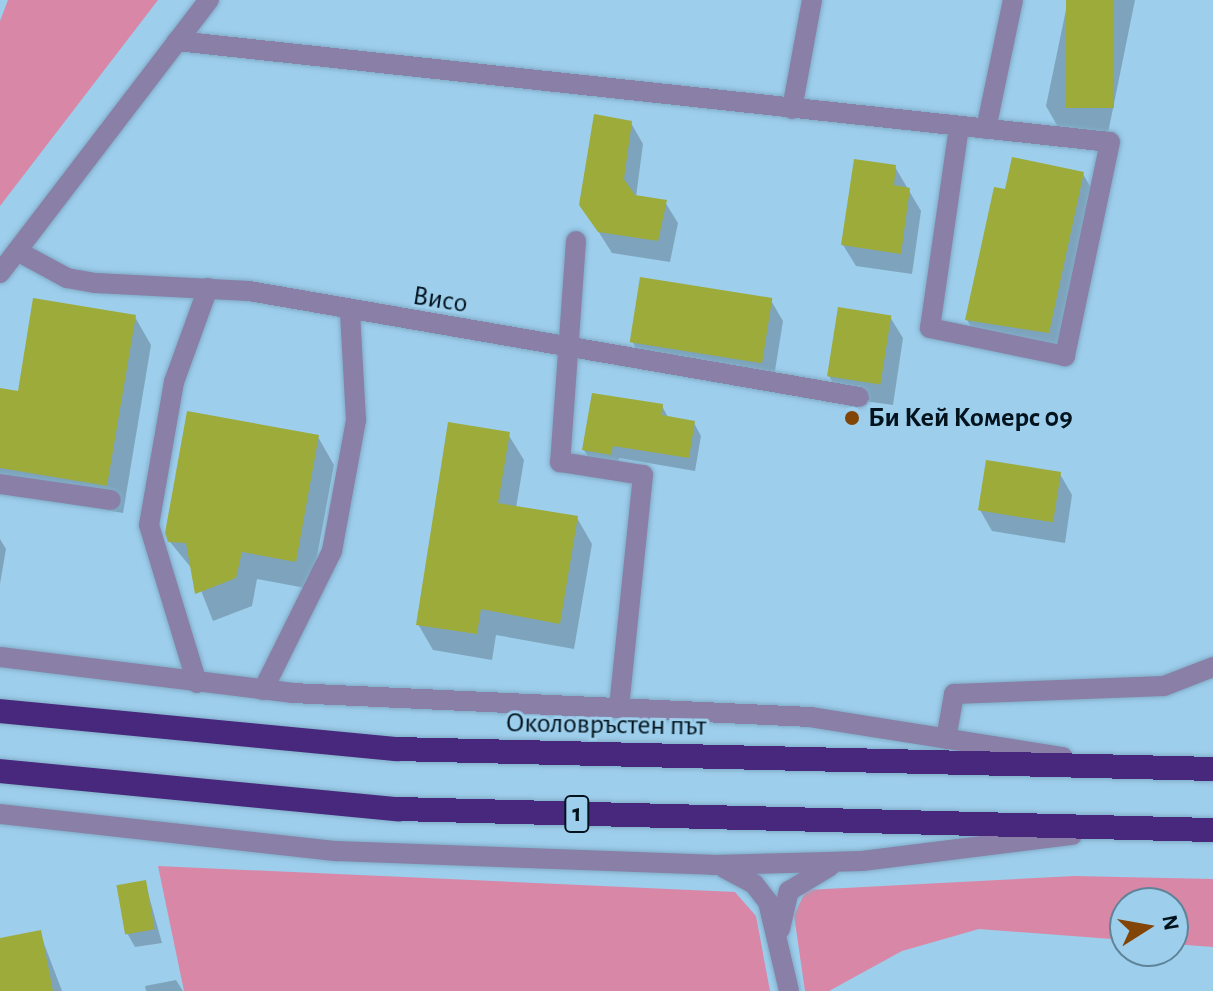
<!DOCTYPE html>
<html>
<head>
<meta charset="utf-8">
<style>
  body { margin:0 }
  #map { position:relative; width:1213px; height:991px; overflow:hidden; background:#9dceec; font-family:"Alegreya Sans",sans-serif }
  div>[style] { position:absolute }
  [style*='--x'] { left:calc(var(--x)*1px); top:calc(var(--y)*1px); width:calc(var(--w)*1px); rotate:calc(var(--a)*1deg) }
  .green>* { inset:0; background:#d888a6 }
  .shadow>* { inset:0; background:#0003 }
  .building>* { inset:0; background:#9dab3b; transform-origin:0 0 }
  .roads { filter:drop-shadow(0 0 2px #81acc7) drop-shadow(0 0 2px #81acc7) }
  .minor>* { height:20px; margin:-10px; padding:0 10px; transform-origin:10px; border-radius:10px; background:#897fa7 }
  .highway>* { height:24px; margin:-12px; padding:0 12px; transform-origin:12px; border-radius:12px; background:#47287d }
  .dots>* { width:22px; height:22px; translate:-50% -50%; box-sizing:border-box; border:4px solid #9dceec; border-radius:50% }
  span { translate:-50% -50%; white-space:nowrap; text-align:center; line-height:1.15; -webkit-text-stroke:6px #9dceec; paint-order:stroke }
  .shield-label span { padding:2px 6px; background:#9dceec; border:2px solid; border-radius:6px; -webkit-text-stroke-width:0 }
  .shield-label { font-size:26px; color:#02131d; font-weight:700 }
  .street-label { font-size:28px; color:#02131d }
  .poi-label { font-size:28px; color:#02131d; font-weight:700 }
  .left { translate:0 -50%; text-align:left }
  .north { position:absolute; left:1109px; top:887px; width:80px; height:80px; box-sizing:border-box; background:#9dceec; border:2px solid #5f8399; border-radius:50%; rotate:79deg; font-size:22px; font-weight:700; line-height:32px; text-align:center; color:#02131d }
  .north::after { content:''; display:block; margin:auto; width:28px; height:36px; background:#834407; clip-path:polygon(50% 0,100% 100%,50% 72%,0 100%) }
</style>
</head>
<body>
<div id="map">
  <div class="green">
    <div style="clip-path:polygon(8px 0,158px 0,0 206px,0 21px)"></div>
    <div style="clip-path:polygon(158px 866px,735px 892px,756px 916px,770px 991px,184px 991px)"></div>
    <div style="clip-path:polygon(1074px 876px,1213px 879px,1213px 947px,1173px 944px,1173px 903px,1125px 903px,1125px 940px,979px 929px,902px 951px,829px 991px,805px 991px,794px 915px,806px 890px)"></div>
  </div>
  <div class="shadow">
    <div style="clip-path:polygon(1068px 0,1135px 0,1106px 143px,1062px 134px,1046px 106px)"></div>
    <div style="clip-path:polygon(631px 123px,643px 144px,636px 197px,665px 202px,678px 223px,670px 262px,612px 253px,581px 204px)"></div>
    <div style="clip-path:polygon(895px 167px,921px 211px,912px 274px,856px 266px,843px 245px)"></div>
    <div style="clip-path:polygon(1083px 174px,1095px 195px,1061px 353px,980px 341px,967px 320px)"></div>
    <div style="clip-path:polygon(770px 299px,783px 321px,773px 383px,644px 363px,632px 341px)"></div>
    <div style="clip-path:polygon(135px 317px,151px 345px,123px 513px,0 492px,0 390px,19px 393px)"></div>
    <div style="clip-path:polygon(890px 317px,903px 338px,893px 405px,842px 398px,829px 376px)"></div>
    <div style="clip-path:polygon(662px 406px,669px 419px,694px 423px,701px 436px,695px 471px,619px 458px,618px 467px,592px 463px,584px 450px)"></div>
    <div style="clip-path:polygon(508px 434px,524px 460px,516px 508px,577px 518px,592px 544px,574px 649px,496px 635px,492px 660px,433px 650px,418px 624px)"></div>
    <div style="clip-path:polygon(318px 437px,334px 465px,311px 589px,257px 579px,252px 606px,213px 621px,193px 570px,170px 542px)"></div>
    <div style="clip-path:polygon(1060px 474px,1072px 495px,1065px 543px,992px 531px,980px 510px)"></div>
    <div style="clip-path:polygon(0 539px,6px 549px,0 584px)"></div>
    <div style="clip-path:polygon(145px 882px,162px 943px,135px 947px,127px 933px)"></div>
    <div style="clip-path:polygon(40px 933px,62px 991px,0 991px,0 940px)"></div>
    <div style="clip-path:polygon(176px 980px,183px 991px,146px 991px,145px 986px)"></div>
  </div>
  <div class="building">
    <div style="left:1066px;top:0;width:48px;height:108px"></div>
    <div style="clip-path:polygon(594px 114px,632px 121px,624px 179px,635px 195px,667px 200px,658px 241px,598px 232px,579px 205px)"></div>
    <div style="clip-path:polygon(1012px 157px,1084px 172px,1049px 333px,965px 320px,994px 187px,1005px 189px)"></div>
    <div style="clip-path:polygon(854px 159px,896px 165px,894px 185px,910px 188px,901px 254px,841px 245px)"></div>
    <div style="left:640px;top:277px;width:134px;height:66px;rotate:9deg"></div>
    <div style="clip-path:polygon(33px 298px,136px 315px,107px 486px,0 468px,0 388px,18px 391px)"></div>
    <div style="left:838px;top:307px;width:54px;height:70px;rotate:9deg"></div>
    <div style="clip-path:polygon(592px 393px,663px 404px,662px 415px,695px 421px,689px 458px,613px 446px,611px 455px,582px 450px)"></div>
    <div style="clip-path:polygon(187px 411px,319px 435px,296px 562px,242px 552px,236px 578px,195px 594px,186px 543px,168px 542px,165px 533px)"></div>
    <div style="clip-path:polygon(448px 422px,510px 432px,498px 503px,578px 516px,560px 624px,481px 609px,477px 634px,416px 625px)"></div>
    <div style="left:986px;top:460px;width:76px;height:51px;rotate:9deg"></div>
    <div style="left:146px;top:880px;width:50px;height:30px;rotate:80deg"></div>
    <div style="clip-path:polygon(41px 930px,53px 991px,0 991px,0 938px)"></div>
  </div>
  <div class="roads">
    <div class="minor">
      <div style="--x:177;--y:41;--w:938;--a:6.18"></div>
      <div style="--x:1110;--y:142;--w:219;--a:101.9"></div>
      <div style="--x:1065;--y:356;--w:138;--a:-168.3"></div>
      <div style="--x:930;--y:328;--w:204;--a:-81.8"></div>
      <div style="--x:792;--y:109;--w:111;--a:-79.6"></div>
      <div style="--x:986;--y:129;--w:132;--a:-78.2"></div>
      <div style="--x:576;--y:241;--w:222;--a:94.1"></div>
      <div style="--x:560;--y:462;--w:84;--a:8.9"></div>
      <div style="--x:643;--y:475;--w:233;--a:95.9"></div>
      <div style="--x:17;--y:251;--w:57;--a:28.4"></div>
      <div style="--x:67;--y:278;--w:29;--a:10"></div>
      <div style="--x:96;--y:283;--w:153;--a:3"></div>
      <div style="--x:249;--y:291;--w:619;--a:9.86"></div>
      <div style="--x:0;--y:273;--w:344;--a:-52.6"></div>
      <div style="--x:0;--y:484;--w:112;--a:8.2"></div>
      <div style="--x:0;--y:657;--w:294;--a:7"></div>
      <div style="--x:292;--y:693;--w:519;--a:2.65"></div>
      <div style="--x:810;--y:717;--w:256;--a:9"></div>
      <div style="--x:197;--y:683;--w:165;--a:-106.9"></div>
      <div style="--x:149;--y:525;--w:145;--a:-80.1"></div>
      <div style="--x:174;--y:382;--w:100;--a:-70.1"></div>
      <div style="--x:263;--y:690;--w:155;--a:-63.6"></div>
      <div style="--x:332;--y:551;--w:133;--a:-79.6"></div>
      <div style="--x:356;--y:420;--w:109;--a:-93.2"></div>
      <div style="--x:946;--y:739;--w:46;--a:-79.9"></div>
      <div style="--x:954;--y:694;--w:210;--a:-2.2"></div>
      <div style="--x:1164;--y:686;--w:53;--a:-21.2"></div>
      <div style="--x:0;--y:814;--w:338;--a:6.3"></div>
      <div style="--x:336;--y:851;--w:376;--a:2.1"></div>
      <div style="--x:712;--y:865;--w:150;--a:-1.5"></div>
      <div style="--x:862;--y:861;--w:212;--a:-7.1"></div>
      <div style="--x:724;--y:868;--w:34;--a:28"></div>
      <div style="--x:754;--y:884;--w:23;--a:52"></div>
      <div style="--x:768;--y:902;--w:91;--a:76.7"></div>
      <div style="--x:780;--y:929;--w:39;--a:-77"></div>
      <div style="--x:789;--y:891;--w:47;--a:-31"></div>
    </div>
    <div class="highway">
      <div style="--x:0;--y:711;--w:398;--a:5.5"></div>
      <div style="--x:396;--y:749;--w:817;--a:1.4"></div>
      <div style="--x:0;--y:771;--w:400;--a:5.5"></div>
      <div style="--x:398;--y:809;--w:815;--a:1.48"></div>
    </div>
  </div>
  <div class="dots">
    <div style="left:852px;top:418px;background:#834407"></div>
  </div>
  <div class="shield-label">
    <span style="left:577px;top:814px">1</span>
  </div>
  <div class="street-label">
    <span style="left:440px;top:300px;rotate:9deg">Висо</span>
    <span style="left:606px;top:725px;rotate:1deg">Околовръстен път</span>
  </div>
  <div class="poi-label">
    <span class="left" style="left:868px;top:418px">Би Кей Комерс 09</span>
  </div>
  <div class="north">N</div>
</div>
</body>
</html>
